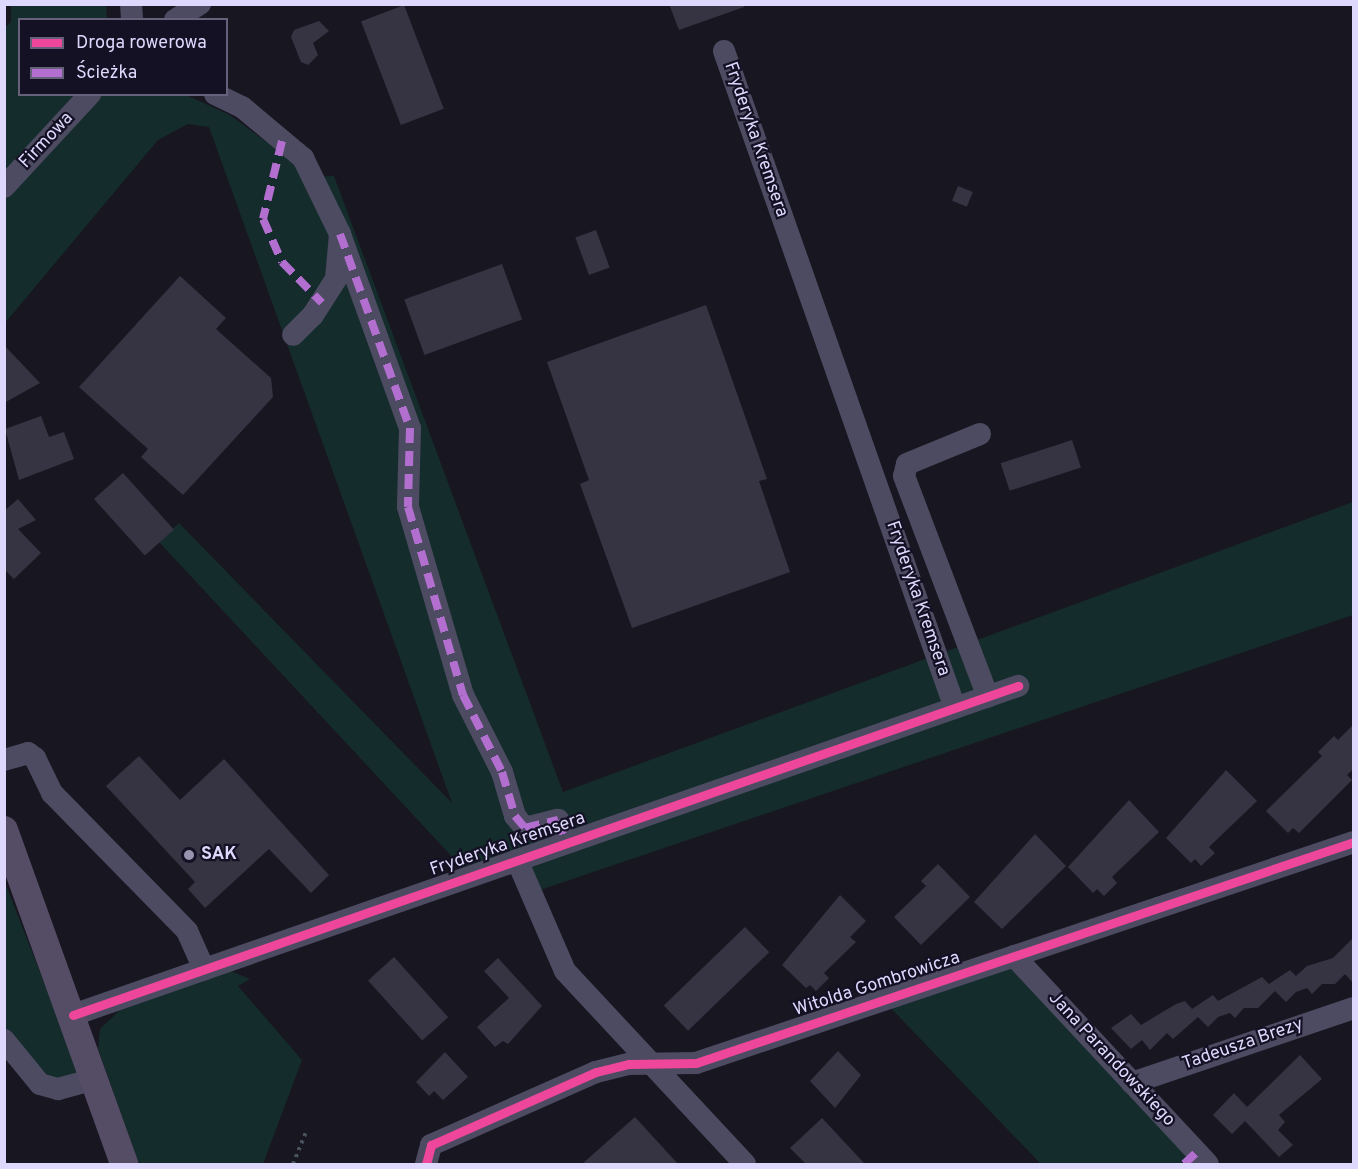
<!DOCTYPE html>
<html>
<head>
<meta charset="utf-8">
<style>
  body { margin:0 }
  #map { position:relative; width:1358px; height:1169px; overflow:hidden; background:#181620; font-family:Overpass,sans-serif }
  div>[style] { position:absolute }
  [style*='--x'] { left:calc(var(--x)*1px); top:calc(var(--y)*1px); width:calc(var(--w)*1px); rotate:calc(var(--a)*1deg) }
  .green>* { inset:0; background:#152c2c }
  .building>* { inset:0; background:#363442; transform-origin:0 0 }
  .path>* { height:4px; margin-top:-2px; transform-origin:0; background:repeating-linear-gradient(90deg,#48525f 0 3px,transparent 0 7.5px) }
  .minor>* { height:22px; margin:-11px; padding:0 11px; transform-origin:11px; border-radius:11px; background:#4d4b61 }
  .major>* { height:28px; margin:-14px; padding:0 14px; transform-origin:14px; border-radius:14px; background:#554c65 }
  .quiet>* { height:8px; margin-top:-4px; transform-origin:0; background:repeating-linear-gradient(90deg,#b36fd0 0 15px,transparent 0 23px) }
  .cycleway>* { height:9px; margin:-4.5px; padding:0 4.5px; transform-origin:4.5px; border-radius:4.5px; background:#ed469a }
  .dots>* { width:16px; height:16px; translate:-50% -50%; box-sizing:border-box; border:3px solid #151125; border-radius:50% }
  span { translate:-50% -50%; white-space:nowrap; text-align:center; line-height:1.15; -webkit-text-stroke:4.5px #151125; paint-order:stroke }
  .street-label { font-size:18px; color:#ddd8fc }
  .poi-label { font-size:18px; color:#ddd8fc; font-weight:700 }
  .left { translate:0 -50%; text-align:left }
  .frame { position:absolute; inset:0; border:6px solid #ddd8fc; pointer-events:none }
  .legend { position:absolute; left:18px; top:18px; width:210px; height:78px; box-sizing:border-box; background:#151125; border:2px solid #65617b; margin:0; padding:8px 10px; list-style:none; font-size:18px; color:#ddd8fc }
  .legend li { display:flex; align-items:center; gap:12px; height:30px }
  .legend b { width:30px; border:2px solid #65617b }
</style>
</head>
<body>
<div id="map">
  <div class="green">
    <div style="clip-path:polygon(11px 5px,106px 5px,107px 19px,20px 20px,20px 94px,186px 95px,230px 115px,314px 177px,334px 176px,563px 792px,1353px 502px,1353px 615px,531px 893px,516px 860px,470px 876px,159px 542px,179px 523px,452px 803px,209px 127px,188px 124px,158px 140px,5px 323px,4px 28px,11px 22px)"></div>
    <div style="clip-path:polygon(4px 880px,79px 1072px,58px 1089px,5px 1040px)"></div>
    <div style="clip-path:polygon(1014px 956px,1208px 1164px,1041px 1164px,883px 1000px)"></div>
    <div style="clip-path:polygon(231px 971px,250px 979px,238px 986px,302px 1060px,263px 1164px,139px 1164px,98px 1049px,100px 1029px,120px 1010px)"></div>
  </div>
  <div class="building">
    <div style="clip-path:polygon(669px 4px,744px 4px,744px 7px,679px 30px)"></div>
    <div style="left:404px;top:5px;width:111px;height:46px;rotate:69deg"></div>
    <div style="clip-path:polygon(319px 21px,329px 31px,313px 43px,318px 55px,308px 65px,301px 62px,291px 37px,294px 30px)"></div>
    <div style="left:958px;top:186px;width:16px;height:16px;rotate:22deg"></div>
    <div style="left:596px;top:230px;width:40px;height:22px;rotate:70deg"></div>
    <div style="left:502px;top:264px;width:59px;height:104px;rotate:70deg"></div>
    <div style="clip-path:polygon(180px 276px,226px 318px,216px 329px,271px 378px,273px 397px,183px 495px,141px 457px,148px 449px,79px 387px)"></div>
    <div style="clip-path:polygon(706px 305px,767px 479px,759px 481px,790px 572px,632px 628px,580px 484px,589px 480px,547px 362px)"></div>
    <div style="clip-path:polygon(4px 345px,40px 383px,4px 403px)"></div>
    <div style="clip-path:polygon(41px 416px,49px 437px,64px 432px,74px 459px,19px 480px,5px 429px)"></div>
    <div style="left:1072px;top:440px;width:29px;height:75px;rotate:72deg"></div>
    <div style="left:123px;top:473px;width:76px;height:39px;rotate:48deg"></div>
    <div style="clip-path:polygon(18px 499px,36px 520px,18px 529px,41px 553px,14px 579px,4px 569px,4px 511px)"></div>
    <div style="clip-path:polygon(1353px 725px,1353px 769px,1347px 775px,1352px 780px,1299px 833px,1293px 828px,1288px 833px,1266px 811px,1322px 756px,1318px 752px,1334px 736px,1338px 740px)"></div>
    <div style="clip-path:polygon(139px 756px,180px 800px,224px 759px,329px 875px,311px 893px,269px 849px,205px 908px,188px 889px,195px 882px,106px 786px)"></div>
    <div style="clip-path:polygon(1226px 770px,1257px 801px,1209px 847px,1215px 853px,1201px 866px,1195px 859px,1191px 863px,1166px 838px)"></div>
    <div style="clip-path:polygon(1129px 800px,1159px 832px,1112px 877px,1117px 883px,1104px 896px,1097px 889px,1093px 893px,1068px 867px)"></div>
    <div style="clip-path:polygon(1035px 834px,1066px 866px,1002px 929px,974px 902px)"></div>
    <div style="clip-path:polygon(938px 864px,970px 897px,921px 945px,894px 917px,926px 886px,921px 881px)"></div>
    <div style="clip-path:polygon(840px 895px,866px 921px,850px 937px,856px 942px,824px 973px,829px 978px,816px 991px,810px 985px,806px 988px,782px 965px)"></div>
    <div style="left:745px;top:927px;width:35px;height:113px;rotate:46deg"></div>
    <div style="clip-path:polygon(1353px 938px,1353px 983px,1345px 974px,1335px 984px,1322px 984px,1312px 994px,1307px 988px,1296px 992px,1286px 1002px,1275px 991px,1258px 1008px,1244px 1008px,1235px 1018px,1230px 1013px,1218px 1017px,1208px 1027px,1198px 1017px,1173px 1039px,1167px 1033px,1150px 1050px,1142px 1040px,1131px 1049px,1111px 1028px,1131px 1014px,1141px 1025px,1176px 1004px,1185px 1001px,1192px 1009px,1213px 995px,1218px 1001px,1262px 977px,1269px 984px,1290px 970px,1296px 976px,1307px 966px,1333px 958px)"></div>
    <div style="left:394px;top:957px;width:81px;height:35px;rotate:48deg"></div>
    <div style="clip-path:polygon(498px 958px,542px 1006px,508px 1044px,503px 1041px,495px 1047px,477px 1027px,509px 998px,484px 971px)"></div>
    <div style="clip-path:polygon(838px 1051px,861px 1075px,835px 1108px,810px 1081px)"></div>
    <div style="clip-path:polygon(445px 1052px,468px 1077px,443px 1100px,434px 1091px,429px 1096px,416px 1082px)"></div>
    <div style="clip-path:polygon(1300px 1055px,1322px 1079px,1279px 1115px,1285px 1122px,1278px 1130px,1293px 1145px,1279px 1157px,1245px 1121px,1232px 1134px,1213px 1115px,1234px 1093px,1247px 1107px)"></div>
    <div style="clip-path:polygon(635px 1117px,678px 1164px,582px 1164px)"></div>
    <div style="clip-path:polygon(822px 1118px,865px 1164px,806px 1164px,790px 1148px)"></div>
  </div>
  <div class="path">
    <div style="--x:293;--y:1164;--w:35;--a:-68"></div>
  </div>
  <div class="minor">
    <div style="--x:131;--y:4;--w:16;--a:86"></div>
    <div style="--x:175;--y:20;--w:30;--a:-33"></div>
    <div style="--x:724;--y:51;--w:696;--a:70.63"></div>
    <div style="--x:215;--y:94;--w:30;--a:26"></div>
    <div style="--x:242;--y:107;--w:80;--a:39.9"></div>
    <div style="--x:303;--y:158;--w:85;--a:64"></div>
    <div style="--x:340;--y:234;--w:45;--a:95.1"></div>
    <div style="--x:336;--y:279;--w:43;--a:122.6"></div>
    <div style="--x:313;--y:315;--w:28;--a:135"></div>
    <div style="--x:4;--y:187;--w:127;--a:-47.2"></div>
    <div style="--x:340;--y:234;--w:206;--a:70.2"></div>
    <div style="--x:410;--y:428;--w:79;--a:91.5"></div>
    <div style="--x:408;--y:507;--w:196;--a:73.7"></div>
    <div style="--x:463;--y:695;--w:86;--a:63.1"></div>
    <div style="--x:502;--y:772;--w:46;--a:73.5"></div>
    <div style="--x:515;--y:816;--w:16;--a:50"></div>
    <div style="--x:525;--y:828;--w:34;--a:-14"></div>
    <div style="--x:558;--y:820;--w:24;--a:71"></div>
    <div style="--x:980;--y:434;--w:79;--a:157.7"></div>
    <div style="--x:907;--y:464;--w:12;--a:104"></div>
    <div style="--x:904;--y:476;--w:236;--a:69.2"></div>
    <div style="--x:4;--y:760;--w:25;--a:-16"></div>
    <div style="--x:28;--y:753;--w:9;--a:36"></div>
    <div style="--x:35;--y:758;--w:39;--a:64"></div>
    <div style="--x:52;--y:793;--w:193;--a:45.6"></div>
    <div style="--x:187;--y:931;--w:42;--a:65.9"></div>
    <div style="--x:517;--y:860;--w:121;--a:66.6"></div>
    <div style="--x:565;--y:971;--w:264;--a:47"></div>
    <div style="--x:1014;--y:956;--w:284;--a:47"></div>
    <div style="--x:73;--y:1015;--w:1001;--a:-19.2"></div>
    <div style="--x:4;--y:1040;--w:57;--a:50.7"></div>
    <div style="--x:40;--y:1084;--w:19;--a:16"></div>
    <div style="--x:58;--y:1089;--w:38;--a:-15"></div>
    <div style="--x:1132;--y:1083;--w:234;--a:-18.7"></div>
    <div style="--x:426;--y:1164;--w:20;--a:-75"></div>
    <div style="--x:431;--y:1145;--w:180;--a:-23.9"></div>
    <div style="--x:596;--y:1072;--w:34;--a:-14"></div>
    <div style="--x:629;--y:1064;--w:67;--a:-0.9"></div>
    <div style="--x:696;--y:1063;--w:694;--a:-18.57"></div>
  </div>
  <div class="major">
    <div style="--x:4;--y:830;--w:355;--a:70.2"></div>
  </div>
  <div class="quiet">
    <div style="--x:282;--y:141;--w:80;--a:103.7"></div>
    <div style="--x:263;--y:219;--w:47;--a:66.2"></div>
    <div style="--x:282;--y:262;--w:57;--a:45.7"></div>
    <div style="--x:340;--y:234;--w:206;--a:70.2"></div>
    <div style="--x:410;--y:428;--w:79;--a:91.5"></div>
    <div style="--x:408;--y:507;--w:196;--a:73.7"></div>
    <div style="--x:463;--y:695;--w:86;--a:63.1"></div>
    <div style="--x:502;--y:772;--w:46;--a:73.5"></div>
    <div style="--x:515;--y:816;--w:16;--a:50"></div>
    <div style="--x:525;--y:828;--w:34;--a:-14"></div>
    <div style="--x:558;--y:820;--w:24;--a:71"></div>
    <div style="--x:1184;--y:1164;--w:18;--a:-43"></div>
  </div>
  <div class="cycleway">
    <div style="--x:73;--y:1015;--w:1001;--a:-19.2"></div>
    <div style="--x:426;--y:1164;--w:20;--a:-75"></div>
    <div style="--x:431;--y:1145;--w:180;--a:-23.9"></div>
    <div style="--x:596;--y:1072;--w:34;--a:-14"></div>
    <div style="--x:629;--y:1064;--w:67;--a:-0.9"></div>
    <div style="--x:696;--y:1063;--w:694;--a:-18.57"></div>
  </div>
  <div class="dots">
    <div style="left:189px;top:855px;background:#9894af"></div>
  </div>
  <div class="street-label">
    <span style="left:755px;top:140px;rotate:71deg">Fryderyka Kremsera</span>
    <span style="left:47px;top:141px;rotate:-47deg">Firmowa</span>
    <span style="left:917px;top:599px;rotate:71deg">Fryderyka Kremsera</span>
    <span style="left:508px;top:845px;rotate:-19deg">Fryderyka Kremsera</span>
    <span style="left:877px;top:985px;rotate:-18deg">Witolda Gombrowicza</span>
    <span style="left:1243px;top:1045px;rotate:-19deg">Tadeusza Brezy</span>
    <span style="left:1111px;top:1060px;rotate:47deg">Jana Parandowskiego</span>
  </div>
  <div class="poi-label">
    <span class="left" style="left:201px;top:855px">SAK</span>
  </div>
  <div class="frame"></div>
  <ul class="legend">
  <li><b style="height:8px;background:#ed469a"></b>Droga rowerowa</li>
  <li><b style="height:8px;background:#b36fd0"></b>Ścieżka</li>
  </ul>
</div>
</body>
</html>
